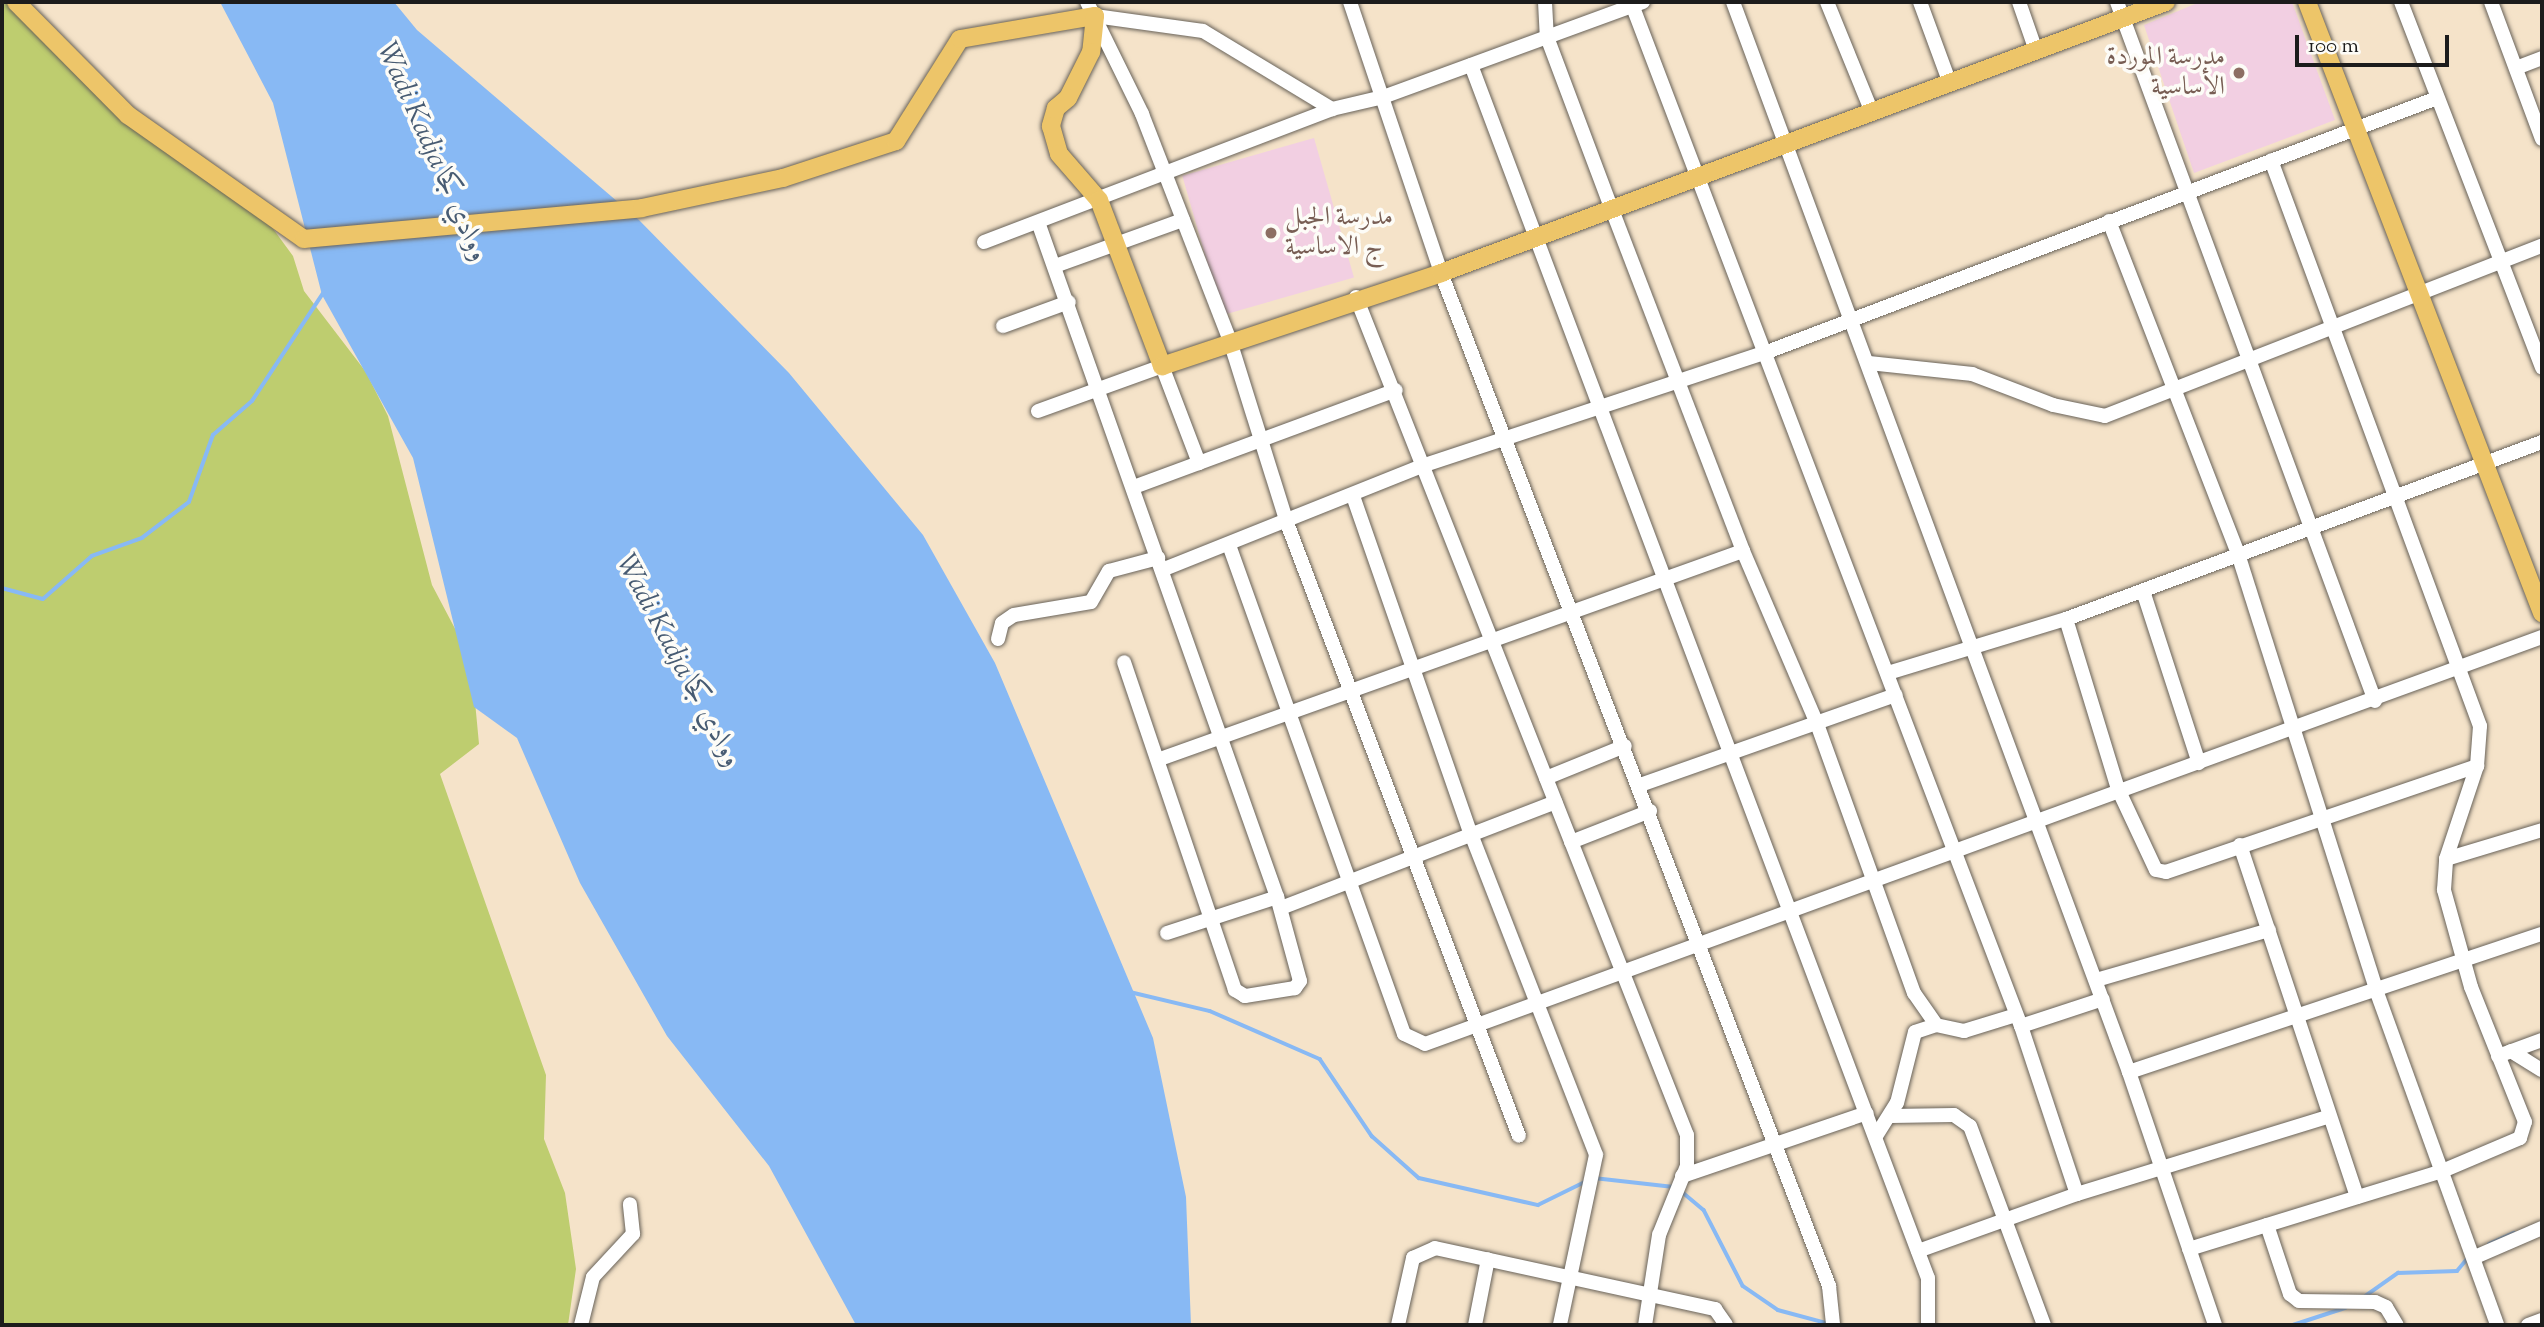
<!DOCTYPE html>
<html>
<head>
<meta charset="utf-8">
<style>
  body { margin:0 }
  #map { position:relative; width:2544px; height:1327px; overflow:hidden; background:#f5e3c9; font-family:"Sorts Mill Goudy",Amiri,serif }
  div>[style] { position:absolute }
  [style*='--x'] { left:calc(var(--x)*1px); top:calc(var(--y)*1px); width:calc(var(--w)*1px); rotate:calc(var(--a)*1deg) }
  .built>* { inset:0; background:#f2cfe2; transform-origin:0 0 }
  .green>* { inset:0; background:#becd6f }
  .water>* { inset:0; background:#88b9f4 }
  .stream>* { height:3.5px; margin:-1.75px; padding:0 1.75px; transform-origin:1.75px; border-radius:1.75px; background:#88b9f4 }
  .roads { filter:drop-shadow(0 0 2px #686259) drop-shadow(0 0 2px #686259) }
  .minor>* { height:14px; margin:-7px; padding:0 7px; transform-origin:7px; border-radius:7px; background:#fff }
  .major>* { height:18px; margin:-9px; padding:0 9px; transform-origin:9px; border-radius:9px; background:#edc569 }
  .dots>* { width:19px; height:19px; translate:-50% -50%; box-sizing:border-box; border:4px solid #fdfcf7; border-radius:50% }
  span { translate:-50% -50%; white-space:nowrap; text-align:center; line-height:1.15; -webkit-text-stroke:7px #fdfcf7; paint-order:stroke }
  .education-label { font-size:26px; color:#785e54 }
  .right { translate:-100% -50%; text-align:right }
  .left { translate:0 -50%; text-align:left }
  .water-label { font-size:28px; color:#475b72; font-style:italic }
  .frame { position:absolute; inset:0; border:4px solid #1c1c1c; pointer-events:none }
  .scale { position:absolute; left:2295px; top:35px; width:154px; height:32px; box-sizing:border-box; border:4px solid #1c1c1c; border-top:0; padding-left:9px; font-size:21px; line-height:24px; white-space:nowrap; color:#1c1c1c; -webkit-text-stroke:5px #fdfcf7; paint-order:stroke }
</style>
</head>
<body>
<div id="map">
  <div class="built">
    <div style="clip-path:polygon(2200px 2px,2292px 2px,2335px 120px,2194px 173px,2144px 25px)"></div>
    <div style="left:1314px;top:138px;width:145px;height:137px;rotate:74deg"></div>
  </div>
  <div class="green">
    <div style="clip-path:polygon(2px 2px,16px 2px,128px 115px,263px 215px,293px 256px,304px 291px,366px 372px,388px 416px,432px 585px,471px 659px,479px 744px,440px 774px,546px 1075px,544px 1139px,565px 1193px,576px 1269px,568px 1325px,2px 1325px)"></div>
  </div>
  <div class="water">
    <div style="clip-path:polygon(220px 2px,394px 2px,417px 30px,639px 220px,789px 373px,923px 535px,995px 663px,1153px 1038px,1186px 1197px,1191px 1325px,856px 1325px,769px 1166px,667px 1036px,580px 883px,517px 738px,474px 707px,413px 458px,322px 295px,273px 103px)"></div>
  </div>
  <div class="stream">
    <div style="--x:2;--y:588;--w:42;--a:15"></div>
    <div style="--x:43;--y:599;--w:65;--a:-41.3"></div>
    <div style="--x:92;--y:556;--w:53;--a:-19.8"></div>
    <div style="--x:142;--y:538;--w:59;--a:-37.5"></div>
    <div style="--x:189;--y:502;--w:71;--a:-70.3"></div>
    <div style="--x:213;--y:435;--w:52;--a:-41.1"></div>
    <div style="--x:252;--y:401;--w:131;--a:-56.6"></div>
    <div style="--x:1130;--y:992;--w:82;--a:13.4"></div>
    <div style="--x:1210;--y:1011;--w:120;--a:23.6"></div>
    <div style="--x:1320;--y:1059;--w:93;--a:56"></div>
    <div style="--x:1372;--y:1136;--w:63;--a:41.8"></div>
    <div style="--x:1419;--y:1178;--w:122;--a:12.8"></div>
    <div style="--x:1538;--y:1205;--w:55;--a:-26.1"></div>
    <div style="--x:1594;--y:1178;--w:80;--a:6.5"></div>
    <div style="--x:1680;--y:1190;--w:31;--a:40"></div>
    <div style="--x:1704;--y:1210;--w:85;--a:62.8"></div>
    <div style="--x:1743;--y:1286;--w:42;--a:34.4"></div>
    <div style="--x:1778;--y:1310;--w:54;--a:15.1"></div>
    <div style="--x:2489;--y:1244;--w:27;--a:-24"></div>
    <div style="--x:2364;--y:1297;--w:42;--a:-35.2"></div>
    <div style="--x:2398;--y:1273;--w:59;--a:-1.9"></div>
    <div style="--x:2457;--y:1271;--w:17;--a:-50"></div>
    <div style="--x:2293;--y:1325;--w:55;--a:-18.1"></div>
  </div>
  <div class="roads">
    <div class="minor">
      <div style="--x:1087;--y:2;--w:125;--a:63.8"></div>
      <div style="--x:1142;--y:114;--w:243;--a:68.8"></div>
      <div style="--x:1230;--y:341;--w:191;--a:72.6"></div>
      <div style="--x:1287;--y:523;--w:655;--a:69.27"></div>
      <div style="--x:1350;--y:2;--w:286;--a:71.4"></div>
      <div style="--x:1441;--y:273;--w:1085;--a:69.04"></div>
      <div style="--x:1829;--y:1286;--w:39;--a:84"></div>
      <div style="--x:1545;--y:2;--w:35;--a:87"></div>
      <div style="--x:1547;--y:37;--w:182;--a:69.4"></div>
      <div style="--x:1611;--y:207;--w:368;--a:69"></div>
      <div style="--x:1743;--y:551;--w:185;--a:66.8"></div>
      <div style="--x:1816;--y:721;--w:289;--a:70.2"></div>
      <div style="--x:1914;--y:993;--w:39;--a:55"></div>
      <div style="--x:1631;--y:2;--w:1096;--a:69.15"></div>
      <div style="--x:2021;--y:1026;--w:177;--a:71.6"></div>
      <div style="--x:1733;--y:2;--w:1141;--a:69.69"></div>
      <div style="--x:2129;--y:1072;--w:267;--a:71.2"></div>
      <div style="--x:1827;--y:2;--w:117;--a:67.8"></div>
      <div style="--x:1920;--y:2;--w:84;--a:69.8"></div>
      <div style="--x:2019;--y:2;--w:49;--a:70.8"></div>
      <div style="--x:2117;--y:2;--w:745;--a:69.74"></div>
      <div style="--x:2401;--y:2;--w:392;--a:68.9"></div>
      <div style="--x:2491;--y:2;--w:146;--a:69.6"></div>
      <div style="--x:1095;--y:16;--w:109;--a:7.9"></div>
      <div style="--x:1203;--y:31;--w:151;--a:31.2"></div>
      <div style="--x:1471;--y:65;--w:1296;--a:69.36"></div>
      <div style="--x:1928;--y:1278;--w:47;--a:90"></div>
      <div style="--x:2516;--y:68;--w:28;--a:-21"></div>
      <div style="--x:2109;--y:221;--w:360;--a:68.8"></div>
      <div style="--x:2239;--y:557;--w:454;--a:72.4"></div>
      <div style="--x:2376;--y:990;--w:356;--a:70.1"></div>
      <div style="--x:1038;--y:222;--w:716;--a:70.5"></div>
      <div style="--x:1277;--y:897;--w:87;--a:74.7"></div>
      <div style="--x:1300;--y:981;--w:9;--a:126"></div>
      <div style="--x:1295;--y:988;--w:51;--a:170.9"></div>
      <div style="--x:1245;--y:996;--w:12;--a:-149"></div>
      <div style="--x:1235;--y:990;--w:346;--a:-108.7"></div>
      <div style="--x:984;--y:242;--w:373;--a:-20.9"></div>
      <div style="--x:1332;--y:109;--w:52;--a:-13.2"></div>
      <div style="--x:1383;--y:97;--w:277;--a:-20.1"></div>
      <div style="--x:1055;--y:266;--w:136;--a:-19.8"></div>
      <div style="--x:1356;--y:297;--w:901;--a:68.45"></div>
      <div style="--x:1687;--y:1135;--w:31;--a:90"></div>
      <div style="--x:1687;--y:1166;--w:74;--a:112.1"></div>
      <div style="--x:1659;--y:1235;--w:91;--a:98.8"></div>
      <div style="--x:1003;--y:326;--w:70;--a:-20"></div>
      <div style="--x:1869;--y:363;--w:104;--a:6.1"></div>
      <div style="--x:1972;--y:374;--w:87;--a:20.9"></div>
      <div style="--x:2053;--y:405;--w:53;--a:11.9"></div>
      <div style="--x:2105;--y:416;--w:469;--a:-21.3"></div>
      <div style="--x:1038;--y:411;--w:132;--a:-19.9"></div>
      <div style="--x:1162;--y:366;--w:104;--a:69.1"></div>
      <div style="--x:1134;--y:487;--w:279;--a:-20.3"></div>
      <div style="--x:1353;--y:496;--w:358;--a:70.8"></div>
      <div style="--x:1471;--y:834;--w:344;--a:68.7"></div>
      <div style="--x:1596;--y:1155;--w:174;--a:102"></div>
      <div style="--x:1229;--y:545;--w:519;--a:70.31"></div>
      <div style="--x:1404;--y:1034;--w:23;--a:25"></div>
      <div style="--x:1425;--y:1044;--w:1189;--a:-20.02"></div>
      <div style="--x:1162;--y:570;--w:283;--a:-21.8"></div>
      <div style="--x:1425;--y:465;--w:360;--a:-18.3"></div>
      <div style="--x:1767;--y:352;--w:717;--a:-20.76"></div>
      <div style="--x:2143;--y:591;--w:181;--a:72"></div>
      <div style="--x:2066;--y:619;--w:178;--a:73"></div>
      <div style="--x:2118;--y:789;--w:89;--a:64.9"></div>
      <div style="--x:2156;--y:870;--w:10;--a:11"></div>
      <div style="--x:2166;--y:872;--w:329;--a:-18.8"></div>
      <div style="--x:998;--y:639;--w:16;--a:-76"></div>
      <div style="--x:1002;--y:623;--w:14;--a:-34"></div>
      <div style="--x:1014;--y:615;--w:78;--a:-9.6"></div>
      <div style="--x:1091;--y:602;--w:36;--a:-60"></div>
      <div style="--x:1109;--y:571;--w:51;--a:-14.9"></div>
      <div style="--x:1888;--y:673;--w:186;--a:-16.9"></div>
      <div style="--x:2066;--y:619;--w:508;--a:-20.4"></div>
      <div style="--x:1160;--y:759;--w:619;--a:-19.64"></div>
      <div style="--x:1546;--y:778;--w:85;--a:-22.1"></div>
      <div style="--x:1640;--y:785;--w:271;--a:-19.4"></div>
      <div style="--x:1571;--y:842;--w:85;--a:-21.4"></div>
      <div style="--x:2240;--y:845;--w:371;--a:71.6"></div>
      <div style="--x:2446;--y:859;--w:100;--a:-16.8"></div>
      <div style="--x:1281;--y:908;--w:294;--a:-21.1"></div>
      <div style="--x:1167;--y:933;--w:116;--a:-18.1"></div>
      <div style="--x:2096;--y:980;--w:180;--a:-16.1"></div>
      <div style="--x:2021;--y:1026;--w:86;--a:-18.2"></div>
      <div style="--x:2511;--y:1051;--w:36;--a:32"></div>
      <div style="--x:2498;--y:1056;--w:47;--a:-20"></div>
      <div style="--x:2129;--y:1072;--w:435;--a:-18.5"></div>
      <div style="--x:1891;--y:1116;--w:63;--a:-0.9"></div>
      <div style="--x:1954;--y:1115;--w:19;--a:35"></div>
      <div style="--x:1970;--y:1126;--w:212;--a:69.6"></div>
      <div style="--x:1876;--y:1136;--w:39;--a:-58"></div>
      <div style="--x:1897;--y:1103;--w:73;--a:-75.8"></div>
      <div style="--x:1915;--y:1032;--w:22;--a:-18"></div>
      <div style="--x:1936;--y:1025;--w:29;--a:12"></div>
      <div style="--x:1964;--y:1031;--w:54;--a:-17.1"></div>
      <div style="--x:1682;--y:1176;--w:195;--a:-18.8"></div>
      <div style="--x:2267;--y:1225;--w:73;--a:71.6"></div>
      <div style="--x:2290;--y:1294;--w:11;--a:38"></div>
      <div style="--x:2299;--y:1301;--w:76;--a:0.8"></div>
      <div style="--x:2375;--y:1302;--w:12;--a:24"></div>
      <div style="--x:2386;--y:1307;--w:21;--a:59"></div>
      <div style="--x:2189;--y:1249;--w:263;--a:-17.1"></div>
      <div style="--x:2440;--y:1172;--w:87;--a:-23"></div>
      <div style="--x:2520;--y:1138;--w:17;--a:-73"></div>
      <div style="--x:2525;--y:1122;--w:145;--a:-111.8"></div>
      <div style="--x:2471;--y:987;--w:101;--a:-105.6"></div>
      <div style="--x:2444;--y:890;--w:31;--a:-86"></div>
      <div style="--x:2446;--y:859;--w:98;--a:-71.6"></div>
      <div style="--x:2477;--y:766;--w:40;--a:-85.7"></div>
      <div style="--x:2480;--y:726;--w:603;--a:-110.27"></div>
      <div style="--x:1918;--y:1251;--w:169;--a:-19.7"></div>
      <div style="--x:2077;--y:1194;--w:263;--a:-17.1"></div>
      <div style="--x:2475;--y:1257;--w:73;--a:-23.4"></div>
      <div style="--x:581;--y:1325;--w:49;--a:-76"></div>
      <div style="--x:593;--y:1277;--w:59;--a:-47.1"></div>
      <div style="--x:633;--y:1234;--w:30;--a:-96"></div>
      <div style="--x:1398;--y:1325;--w:69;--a:-77.4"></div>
      <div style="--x:1413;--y:1258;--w:24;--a:-24"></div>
      <div style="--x:1435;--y:1248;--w:287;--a:12.3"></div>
      <div style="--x:1715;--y:1309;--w:19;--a:55"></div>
      <div style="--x:1475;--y:1325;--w:67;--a:-78.9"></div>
      <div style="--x:2528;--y:1325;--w:15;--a:-20"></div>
    </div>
    <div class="major">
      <div style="--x:16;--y:2;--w:159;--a:45.3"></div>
      <div style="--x:128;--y:115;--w:215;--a:35.2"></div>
      <div style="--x:304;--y:239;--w:339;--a:-5.2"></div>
      <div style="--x:642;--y:208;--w:144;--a:-12"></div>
      <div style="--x:783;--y:178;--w:119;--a:-18.1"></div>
      <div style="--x:896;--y:141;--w:120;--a:-57.9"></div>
      <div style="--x:960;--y:39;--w:137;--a:-9.7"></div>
      <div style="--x:1095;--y:16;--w:36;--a:96"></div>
      <div style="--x:1091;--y:52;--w:51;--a:116.6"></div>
      <div style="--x:1068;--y:98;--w:16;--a:140"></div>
      <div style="--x:1056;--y:108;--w:19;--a:106"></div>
      <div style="--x:1051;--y:126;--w:29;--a:74"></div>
      <div style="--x:1059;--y:154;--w:61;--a:49"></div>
      <div style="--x:1099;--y:200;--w:178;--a:69.2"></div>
      <div style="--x:1162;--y:366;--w:294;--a:-18.4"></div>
      <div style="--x:1441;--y:273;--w:774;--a:-20.5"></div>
      <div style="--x:2307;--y:2;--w:655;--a:68.96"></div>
    </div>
  </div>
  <div class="dots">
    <div style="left:2239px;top:73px;background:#8d6e63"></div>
    <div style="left:1271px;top:233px;background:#8d6e63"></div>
  </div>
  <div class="education-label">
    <span class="right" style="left:2225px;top:73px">مدرسة الموردة<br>الأساسية</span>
    <span class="left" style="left:1285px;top:233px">مدرسة الجبل<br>ج الاساسية</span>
  </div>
  <div class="water-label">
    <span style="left:432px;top:152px;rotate:66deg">Wadi Kadja ووادي كجا</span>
    <span style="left:678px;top:661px;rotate:62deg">Wadi Kadja ووادي كجا</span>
  </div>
  <div class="frame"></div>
  <div class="scale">100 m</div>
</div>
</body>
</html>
